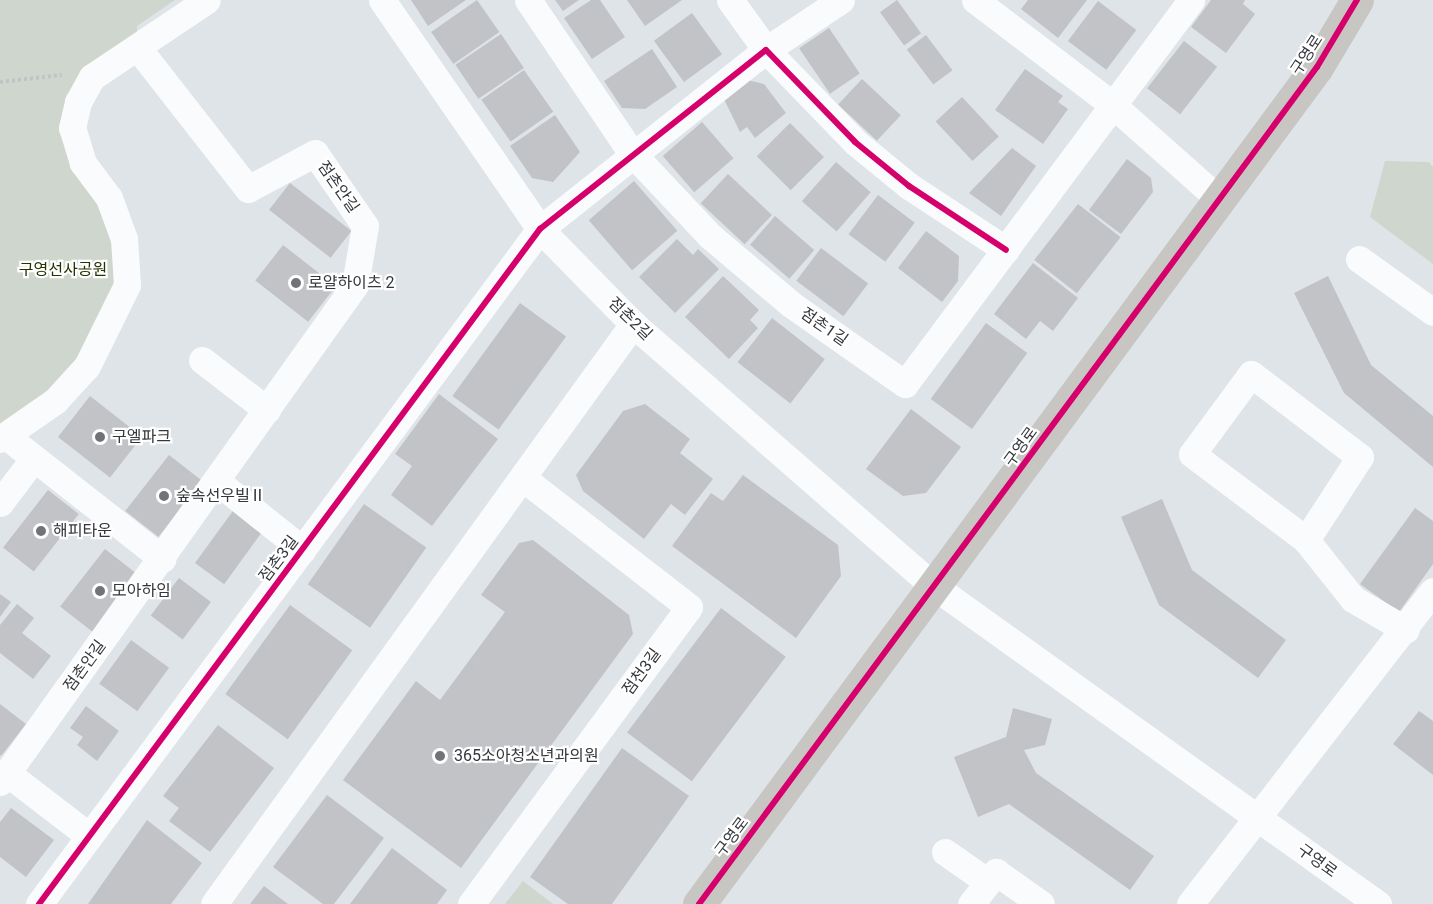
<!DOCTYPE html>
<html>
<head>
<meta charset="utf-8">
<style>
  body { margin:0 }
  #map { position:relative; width:1433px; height:904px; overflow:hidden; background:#dfe4e9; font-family:Roboto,"Noto Sans KR",sans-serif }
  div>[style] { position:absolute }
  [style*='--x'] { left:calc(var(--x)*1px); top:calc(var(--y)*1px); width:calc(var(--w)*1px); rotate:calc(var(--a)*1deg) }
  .green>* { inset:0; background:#cfd6cd }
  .building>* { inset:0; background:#c1c3c7; transform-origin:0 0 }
  .path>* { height:4px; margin-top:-2px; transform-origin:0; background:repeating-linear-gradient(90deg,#c2c3c5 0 3px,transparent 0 6px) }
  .minor>* { height:27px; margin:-13.5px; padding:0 13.5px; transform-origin:13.5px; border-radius:13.5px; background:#fafbfc }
  .major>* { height:33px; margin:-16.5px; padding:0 16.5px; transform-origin:16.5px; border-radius:16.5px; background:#c8c6c3 }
  .cycleway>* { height:6px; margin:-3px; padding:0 3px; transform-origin:3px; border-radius:3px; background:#d6006c }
  .dots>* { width:16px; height:16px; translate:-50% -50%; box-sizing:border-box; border:3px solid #fff; border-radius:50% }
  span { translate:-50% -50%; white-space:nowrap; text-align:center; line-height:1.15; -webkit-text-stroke:4.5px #fff; paint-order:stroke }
  .street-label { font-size:16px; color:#34373b }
  .park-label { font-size:16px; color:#243200 }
  .poi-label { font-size:16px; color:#34373b }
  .left { translate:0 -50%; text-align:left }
</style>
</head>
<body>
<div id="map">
  <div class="green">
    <div style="clip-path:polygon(0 0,175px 0,137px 26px,137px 47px,78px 102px,127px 285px,87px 366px,0 439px)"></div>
    <div style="clip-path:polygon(1385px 161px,1429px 162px,1433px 167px,1433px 264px,1370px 217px)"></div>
    <div style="clip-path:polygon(523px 881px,553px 904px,505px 904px)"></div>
  </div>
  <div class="building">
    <div style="clip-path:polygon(411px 0,466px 0,428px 26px)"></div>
    <div style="left:477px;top:0;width:39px;height:56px;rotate:55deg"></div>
    <div style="clip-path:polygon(555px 0,579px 0,563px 11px)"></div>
    <div style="clip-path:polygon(591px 0,600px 0,625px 37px,592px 59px,564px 18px)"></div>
    <div style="clip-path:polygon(627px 0,682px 0,645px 26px)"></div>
    <div style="left:897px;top:0;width:41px;height:21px;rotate:54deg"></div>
    <div style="clip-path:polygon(1028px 0,1087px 0,1058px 38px,1021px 9px)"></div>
    <div style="clip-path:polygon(1211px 0,1245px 0,1243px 4px,1255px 14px,1226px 53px,1191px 27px)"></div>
    <div style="left:1098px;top:1px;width:48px;height:50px;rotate:37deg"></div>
    <div style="left:692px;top:13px;width:51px;height:47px;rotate:54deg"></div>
    <div style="left:829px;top:28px;width:55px;height:36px;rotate:56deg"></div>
    <div style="left:501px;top:34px;width:41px;height:55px;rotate:56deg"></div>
    <div style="left:926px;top:35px;width:44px;height:24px;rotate:53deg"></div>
    <div style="left:1184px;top:41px;width:42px;height:60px;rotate:38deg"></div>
    <div style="clip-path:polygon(652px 49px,677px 87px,645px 109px,622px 108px,604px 81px)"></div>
    <div style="clip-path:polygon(1025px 69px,1063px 96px,1058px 102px,1068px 109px,1043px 144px,995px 110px)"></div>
    <div style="left:524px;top:70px;width:51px;height:52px;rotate:55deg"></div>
    <div style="clip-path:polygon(743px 79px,764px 84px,786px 113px,755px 138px,747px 127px,740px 132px,722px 95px)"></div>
    <div style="left:862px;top:79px;width:53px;height:35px;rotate:43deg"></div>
    <div style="left:962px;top:97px;width:54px;height:36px;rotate:47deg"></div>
    <div style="clip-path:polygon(555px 115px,580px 152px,553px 182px,532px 178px,510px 146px)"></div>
    <div style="left:702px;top:122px;width:48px;height:52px;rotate:49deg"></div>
    <div style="left:790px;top:123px;width:48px;height:47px;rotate:45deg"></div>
    <div style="clip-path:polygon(1012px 148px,1036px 166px,1001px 216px,969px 193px)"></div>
    <div style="clip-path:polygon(1127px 159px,1151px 178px,1153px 192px,1121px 234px,1089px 210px)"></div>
    <div style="left:836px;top:162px;width:46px;height:52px;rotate:41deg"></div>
    <div style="left:728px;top:174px;width:60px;height:40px;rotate:43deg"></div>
    <div style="left:634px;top:181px;width:66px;height:60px;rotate:49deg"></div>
    <div style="left:290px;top:183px;width:78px;height:34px;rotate:38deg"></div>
    <div style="left:878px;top:195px;width:46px;height:49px;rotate:37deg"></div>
    <div style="left:1078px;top:204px;width:54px;height:71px;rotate:38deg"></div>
    <div style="left:775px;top:216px;width:52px;height:38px;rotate:41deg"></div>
    <div style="clip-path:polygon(926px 231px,959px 256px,958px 281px,942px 302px,898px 268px)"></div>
    <div style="clip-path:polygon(677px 239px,693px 255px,698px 249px,719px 269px,675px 313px,639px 277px)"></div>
    <div style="left:283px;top:245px;width:67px;height:45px;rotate:38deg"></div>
    <div style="left:821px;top:248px;width:59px;height:41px;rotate:37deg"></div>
    <div style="clip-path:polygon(1033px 263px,1078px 298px,1053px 331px,1040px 321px,1026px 339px,994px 314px)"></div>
    <div style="clip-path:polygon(723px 276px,759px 310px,750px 320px,758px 328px,729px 359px,685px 317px)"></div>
    <div style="clip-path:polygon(1328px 276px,1371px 365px,1433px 416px,1433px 467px,1344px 393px,1294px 293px)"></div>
    <div style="left:520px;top:303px;width:57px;height:115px;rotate:36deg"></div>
    <div style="left:772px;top:318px;width:67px;height:56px;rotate:38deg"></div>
    <div style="left:986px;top:323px;width:51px;height:94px;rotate:36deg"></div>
    <div style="clip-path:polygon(439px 394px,498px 439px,432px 526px,391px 495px,412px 466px,395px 454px)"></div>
    <div style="left:90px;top:396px;width:66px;height:52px;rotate:38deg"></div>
    <div style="clip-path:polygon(645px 404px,690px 439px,680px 453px,713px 479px,685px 515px,671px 504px,644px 539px,583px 491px,576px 475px,623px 411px)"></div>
    <div style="clip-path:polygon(911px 409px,961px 447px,926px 493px,903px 496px,866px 469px)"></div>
    <div style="left:169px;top:455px;width:42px;height:71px;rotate:38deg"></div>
    <div style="clip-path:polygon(743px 475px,838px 545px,841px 576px,796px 638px,672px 546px,711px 493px,723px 501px)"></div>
    <div style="left:48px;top:490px;width:39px;height:73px;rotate:38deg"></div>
    <div style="clip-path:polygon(1162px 499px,1192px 570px,1286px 640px,1258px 678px,1159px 605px,1121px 517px)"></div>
    <div style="left:364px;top:504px;width:76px;height:98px;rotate:35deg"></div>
    <div style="left:235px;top:508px;width:36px;height:68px;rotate:36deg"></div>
    <div style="clip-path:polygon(1415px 508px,1433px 521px,1433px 564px,1399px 612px,1360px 584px)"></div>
    <div style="clip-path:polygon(533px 540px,629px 615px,633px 634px,461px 868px,343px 780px,416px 681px,440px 700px,505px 612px,481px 595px,519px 543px)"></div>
    <div style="left:105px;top:549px;width:44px;height:73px;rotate:38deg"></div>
    <div style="left:179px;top:578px;width:40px;height:47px;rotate:37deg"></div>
    <div style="clip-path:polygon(0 594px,11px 602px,0 617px)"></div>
    <div style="clip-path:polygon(17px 604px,34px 618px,22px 633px,51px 656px,33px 679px,0 653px,0 625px)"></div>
    <div style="left:290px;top:605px;width:77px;height:110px;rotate:36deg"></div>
    <div style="left:721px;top:608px;width:81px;height:156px;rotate:37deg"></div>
    <div style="left:131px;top:640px;width:47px;height:54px;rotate:36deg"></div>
    <div style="clip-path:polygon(0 704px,26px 724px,1px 756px,0 755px)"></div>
    <div style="clip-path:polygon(86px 706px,119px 731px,97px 761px,77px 745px,83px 737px,70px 728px)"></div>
    <div style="clip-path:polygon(1013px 708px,1052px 719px,1045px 745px,1024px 750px,1036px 773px,1154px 856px,1130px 890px,1009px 804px,978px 817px,954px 757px,1006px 737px)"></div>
    <div style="clip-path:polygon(1419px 711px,1433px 721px,1433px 775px,1393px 744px)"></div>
    <div style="clip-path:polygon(218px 725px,274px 768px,210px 852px,169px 821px,179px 808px,163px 796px)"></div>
    <div style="clip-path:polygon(622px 748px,689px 796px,612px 904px,568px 904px,530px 877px)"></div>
    <div style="clip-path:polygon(327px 795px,384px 838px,334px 904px,323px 904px,273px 867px)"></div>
    <div style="clip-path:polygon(11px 808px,54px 840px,26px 877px,0 857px,0 822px)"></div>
    <div style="clip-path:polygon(147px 820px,202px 863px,171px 904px,88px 904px)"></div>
    <div style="clip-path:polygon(392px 848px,447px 890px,437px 904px,350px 904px)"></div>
    <div style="clip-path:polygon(264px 886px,288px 904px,250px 904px)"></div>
  </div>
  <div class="path">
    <div style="--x:0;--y:82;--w:62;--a:-6.4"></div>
  </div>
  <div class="minor">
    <div style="--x:382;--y:0;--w:278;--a:55.4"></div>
    <div style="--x:540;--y:229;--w:133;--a:45.6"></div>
    <div style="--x:633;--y:324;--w:400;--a:41.1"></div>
    <div style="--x:935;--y:587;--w:545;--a:35.59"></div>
    <div style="--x:528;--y:0;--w:184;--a:55.9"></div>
    <div style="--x:631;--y:152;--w:115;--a:46.8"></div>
    <div style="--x:710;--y:236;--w:107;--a:40.1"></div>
    <div style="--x:792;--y:305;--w:138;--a:35"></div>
    <div style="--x:905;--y:384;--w:479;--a:-53.3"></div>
    <div style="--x:730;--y:0;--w:62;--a:54.2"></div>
    <div style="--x:766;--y:50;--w:90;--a:-33.7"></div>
    <div style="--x:975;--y:0;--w:175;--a:37.3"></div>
    <div style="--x:1114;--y:106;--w:142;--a:41.6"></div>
    <div style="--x:1359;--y:259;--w:91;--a:35.6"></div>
    <div style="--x:202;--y:360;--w:82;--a:37.6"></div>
    <div style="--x:6;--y:436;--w:199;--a:38.1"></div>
    <div style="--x:0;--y:439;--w:67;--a:-34.6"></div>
    <div style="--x:55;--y:401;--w:47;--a:-47.6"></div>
    <div style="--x:87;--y:366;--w:90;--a:-63.7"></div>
    <div style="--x:127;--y:285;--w:46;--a:-93.7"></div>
    <div style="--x:124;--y:239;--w:44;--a:-110.1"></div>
    <div style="--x:109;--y:198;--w:44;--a:-126.6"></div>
    <div style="--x:83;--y:163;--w:37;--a:-107"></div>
    <div style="--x:72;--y:128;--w:27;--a:-77"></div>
    <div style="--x:78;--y:102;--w:29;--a:-61"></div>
    <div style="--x:92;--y:77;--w:138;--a:-33.8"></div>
    <div style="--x:219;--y:483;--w:107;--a:38.6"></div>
    <div style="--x:0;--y:503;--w:56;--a:-52.9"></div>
    <div style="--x:1306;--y:540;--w:99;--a:-57"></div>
    <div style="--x:1360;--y:457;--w:137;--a:-142.7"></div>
    <div style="--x:1251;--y:374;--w:99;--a:126.4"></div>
    <div style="--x:1192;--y:454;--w:143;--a:37"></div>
    <div style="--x:1306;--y:540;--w:75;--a:51.5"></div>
    <div style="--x:1353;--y:599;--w:61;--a:30.3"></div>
    <div style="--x:7;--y:773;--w:599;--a:-54.51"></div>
    <div style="--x:355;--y:285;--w:60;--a:-80.4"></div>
    <div style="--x:365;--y:226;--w:88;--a:-124.4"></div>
    <div style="--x:315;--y:153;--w:76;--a:151.8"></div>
    <div style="--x:248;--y:189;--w:180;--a:-128"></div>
    <div style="--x:0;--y:782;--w:11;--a:-52"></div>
    <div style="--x:7;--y:773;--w:103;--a:37.5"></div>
    <div style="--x:945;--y:852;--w:52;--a:34.9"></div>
    <div style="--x:39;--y:904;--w:841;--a:-53.42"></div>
    <div style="--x:540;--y:229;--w:288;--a:-38.4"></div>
    <div style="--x:766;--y:50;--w:128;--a:45.9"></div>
    <div style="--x:855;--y:142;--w:70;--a:39.2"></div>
    <div style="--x:909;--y:186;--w:116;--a:33.4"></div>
    <div style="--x:214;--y:904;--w:716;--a:-54.16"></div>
    <div style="--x:471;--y:904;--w:368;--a:-53.7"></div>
    <div style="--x:689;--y:607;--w:209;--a:-142.2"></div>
    <div style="--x:971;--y:904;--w:41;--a:-52"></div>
    <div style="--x:996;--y:872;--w:55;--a:35.4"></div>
    <div style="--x:1190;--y:904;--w:396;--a:-52.2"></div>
  </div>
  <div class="major">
    <div style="--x:699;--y:904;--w:1040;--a:-53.56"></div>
    <div style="--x:1317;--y:67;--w:78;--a:-59.2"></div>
  </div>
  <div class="cycleway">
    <div style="--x:39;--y:904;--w:841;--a:-53.42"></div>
    <div style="--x:540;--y:229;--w:288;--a:-38.4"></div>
    <div style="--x:766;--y:50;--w:128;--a:45.9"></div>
    <div style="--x:855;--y:142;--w:70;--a:39.2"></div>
    <div style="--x:909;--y:186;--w:116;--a:33.4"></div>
    <div style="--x:699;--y:904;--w:1040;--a:-53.56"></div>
    <div style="--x:1317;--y:67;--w:78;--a:-59.2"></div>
  </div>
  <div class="dots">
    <div style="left:296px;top:283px;background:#707478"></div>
    <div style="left:100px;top:437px;background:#707478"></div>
    <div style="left:164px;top:496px;background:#707478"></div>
    <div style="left:41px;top:531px;background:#707478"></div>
    <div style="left:100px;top:591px;background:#707478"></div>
    <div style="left:440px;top:756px;background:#707478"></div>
  </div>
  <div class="street-label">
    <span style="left:1307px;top:55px;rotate:-57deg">구영로</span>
    <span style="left:338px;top:187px;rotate:55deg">점촌안길</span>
    <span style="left:630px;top:319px;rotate:44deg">점촌2길</span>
    <span style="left:824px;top:327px;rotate:35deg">점촌1길</span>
    <span style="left:1021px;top:447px;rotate:-54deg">구영로</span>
    <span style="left:279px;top:559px;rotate:-53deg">점촌3길</span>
    <span style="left:85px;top:666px;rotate:-54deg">점촌안길</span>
    <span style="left:642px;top:672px;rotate:-54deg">점천3길</span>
    <span style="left:732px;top:837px;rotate:-53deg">구영로</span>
    <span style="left:1317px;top:861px;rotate:36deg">구영로</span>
  </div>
  <div class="park-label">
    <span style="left:63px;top:270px">구영선사공원</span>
  </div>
  <div class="poi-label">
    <span class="left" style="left:308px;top:283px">로얄하이츠 2</span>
    <span class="left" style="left:112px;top:437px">구엘파크</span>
    <span class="left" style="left:176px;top:496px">숲속선우빌Ⅱ</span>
    <span class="left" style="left:53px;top:531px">해피타운</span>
    <span class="left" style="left:112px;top:591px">모아하임</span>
    <span class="left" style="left:454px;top:756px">365소아청소년과의원</span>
  </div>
</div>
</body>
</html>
